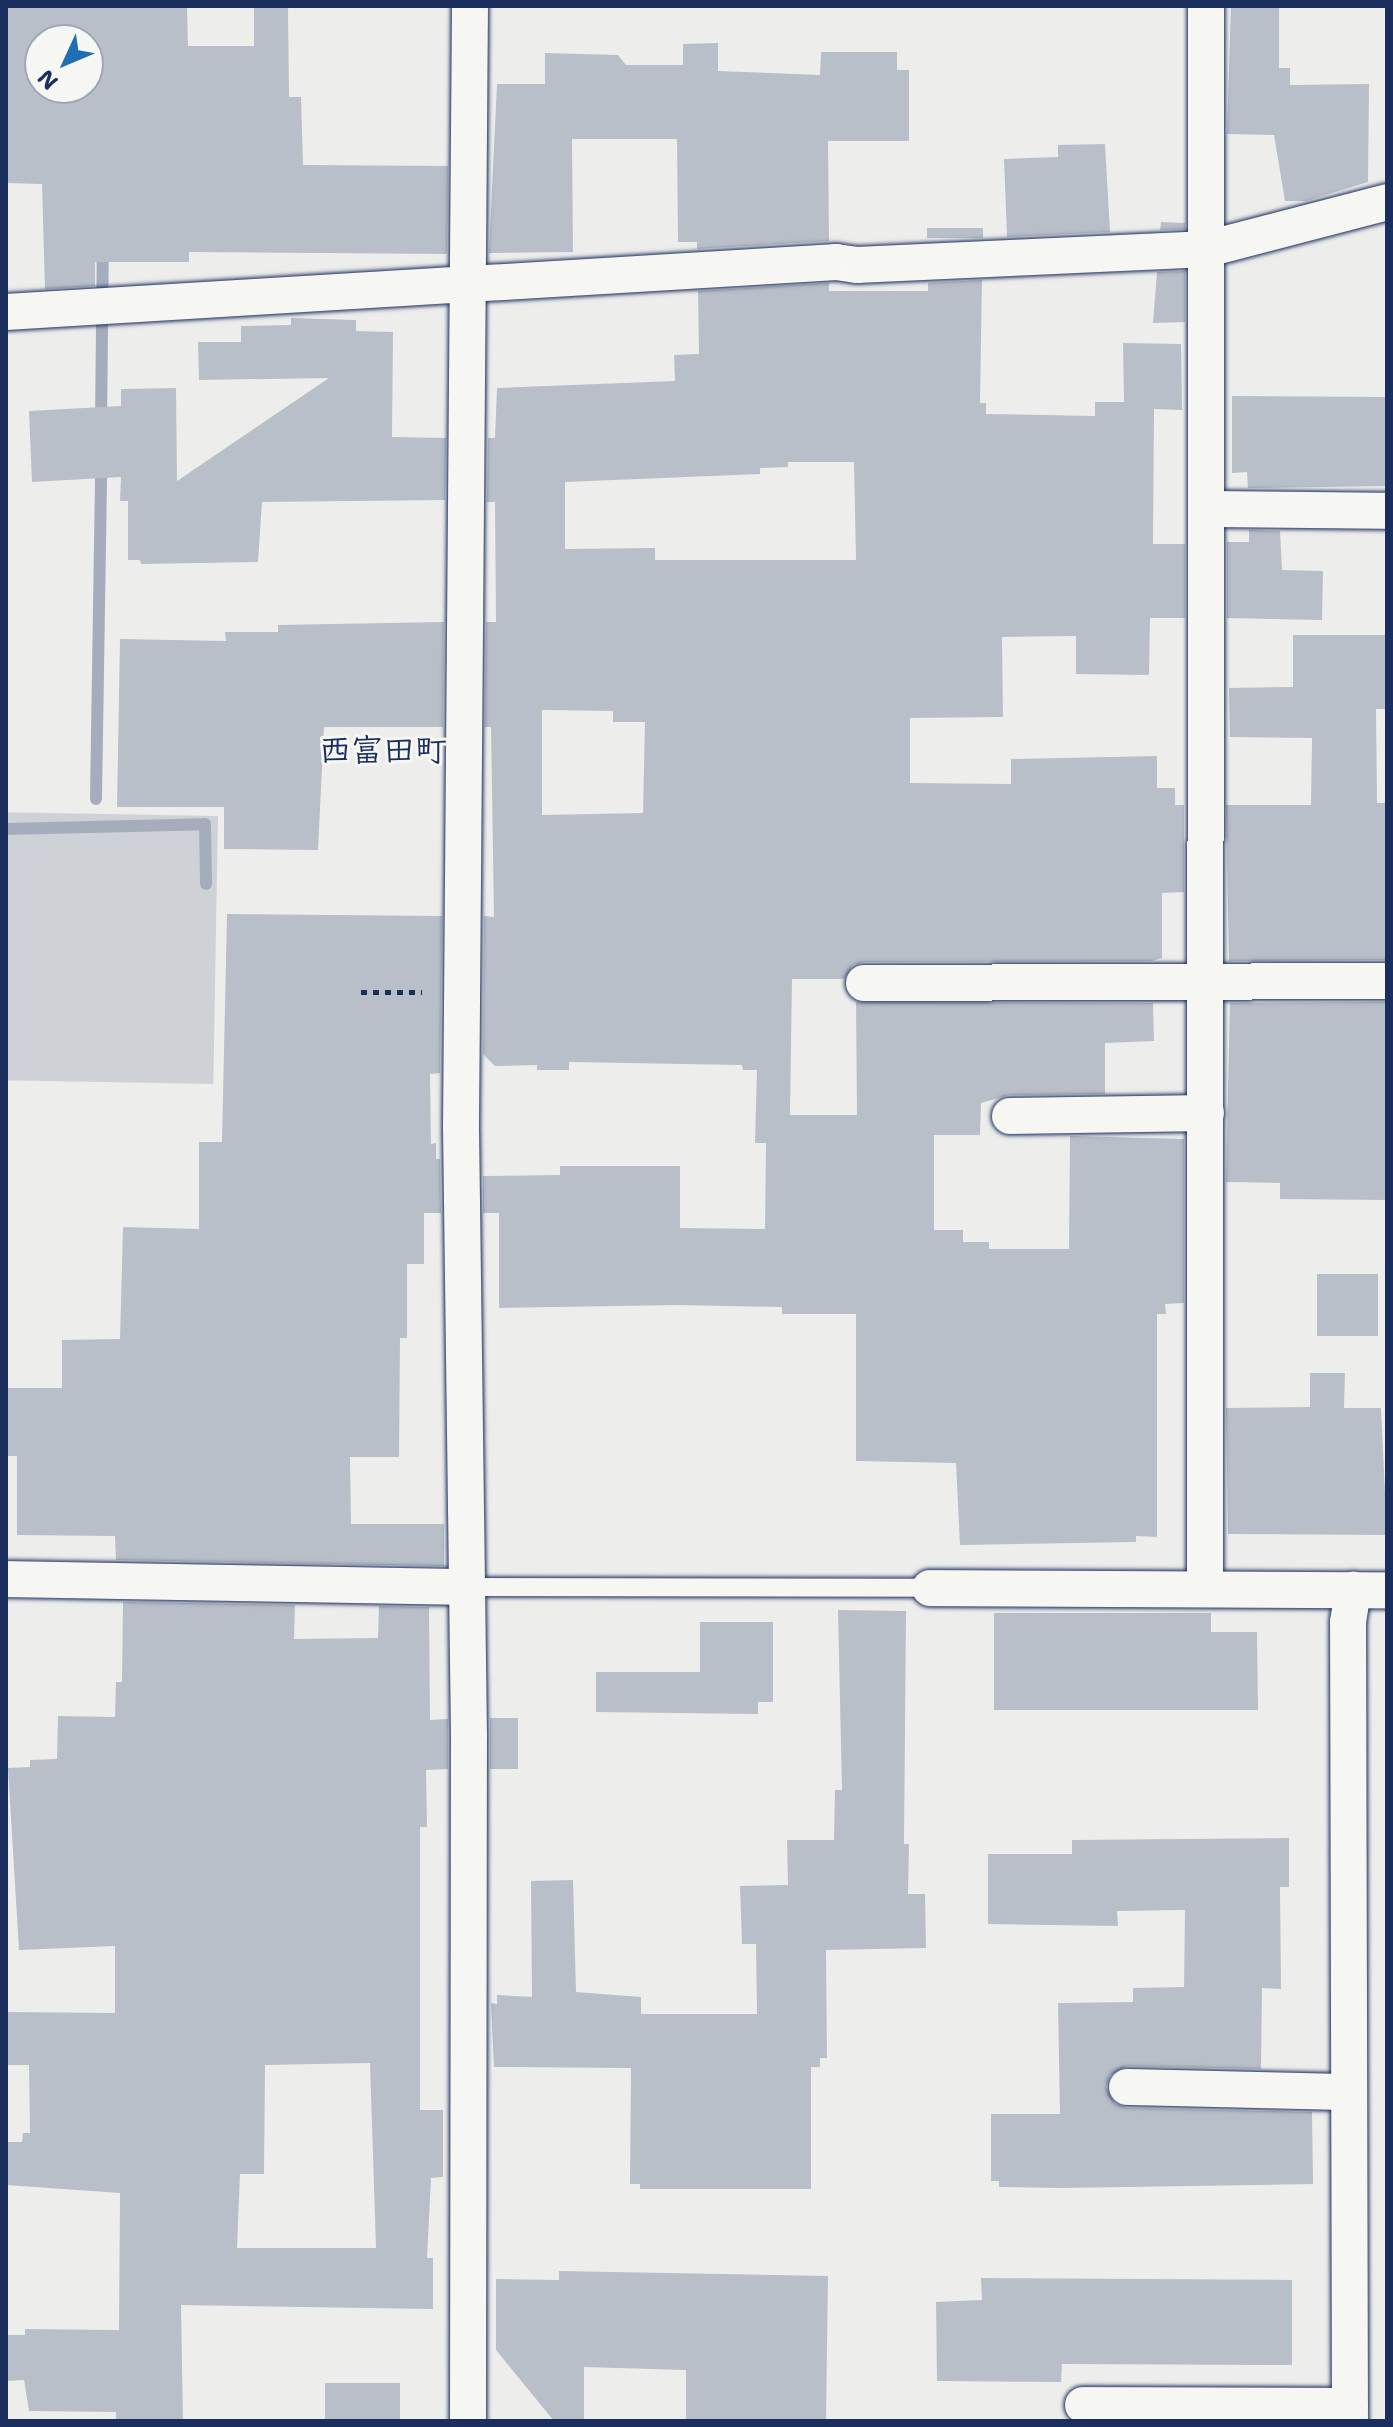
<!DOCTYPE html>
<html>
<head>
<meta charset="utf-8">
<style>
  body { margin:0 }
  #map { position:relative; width:1393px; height:2427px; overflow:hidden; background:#edeeec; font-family:"Shantell Sans","Klee One",sans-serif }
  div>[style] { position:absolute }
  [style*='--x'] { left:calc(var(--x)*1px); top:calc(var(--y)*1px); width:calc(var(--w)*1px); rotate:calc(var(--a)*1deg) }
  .green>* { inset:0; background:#ced2d7; transform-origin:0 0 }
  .stream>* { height:12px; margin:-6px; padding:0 6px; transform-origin:6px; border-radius:6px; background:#a5acbc }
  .building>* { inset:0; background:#b9bfc8; transform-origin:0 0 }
  .path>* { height:5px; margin-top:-2.5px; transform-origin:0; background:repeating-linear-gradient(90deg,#1b2f5e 0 6px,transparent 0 12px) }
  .roads { filter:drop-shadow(0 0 2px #1b2f5e) drop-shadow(0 0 2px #1b2f5e) }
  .lane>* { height:18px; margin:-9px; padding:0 9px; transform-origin:9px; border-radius:9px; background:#f6f6f2 }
  .street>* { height:36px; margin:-18px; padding:0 18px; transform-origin:18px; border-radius:18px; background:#f6f6f2 }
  span { translate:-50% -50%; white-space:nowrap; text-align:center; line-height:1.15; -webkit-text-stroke:6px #f6f6f2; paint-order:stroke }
  .quarter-label { font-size:32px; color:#1b2f5e; font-weight:700 }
  .frame { position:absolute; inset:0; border:8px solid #1b2f5e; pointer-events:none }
  .north { position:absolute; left:24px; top:24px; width:80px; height:80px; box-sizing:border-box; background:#f6f6f2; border:2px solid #9ea6b7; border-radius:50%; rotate:226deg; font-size:22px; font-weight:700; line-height:32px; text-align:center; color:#1b2f5e }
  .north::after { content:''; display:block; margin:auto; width:28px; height:36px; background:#1f6fb2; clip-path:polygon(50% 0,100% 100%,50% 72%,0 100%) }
</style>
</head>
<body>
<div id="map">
  <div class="green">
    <div style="left:218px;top:816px;width:268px;height:212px;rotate:91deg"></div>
  </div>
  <div class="stream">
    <div style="--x:101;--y:424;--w:178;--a:-89.4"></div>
    <div style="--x:96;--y:799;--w:337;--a:-89.1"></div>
    <div style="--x:6;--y:829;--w:199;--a:-1.4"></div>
    <div style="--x:205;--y:824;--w:60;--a:89"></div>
  </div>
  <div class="building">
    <div style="clip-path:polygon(evenodd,6px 6px,187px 6px,188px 46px,254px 46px,254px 6px,288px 6px,289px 97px,301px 97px,303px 165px,448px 166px,447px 254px,189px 252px,189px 262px,95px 262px,95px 286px,45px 289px,42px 184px,6px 183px,6px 6px,40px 40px,88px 40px,88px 88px,40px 88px,40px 40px)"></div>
    <div style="clip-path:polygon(1231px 6px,1279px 6px,1279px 68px,1290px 68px,1290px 85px,1369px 84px,1368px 182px,1306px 201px,1285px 201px,1274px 135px,1227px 134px)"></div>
    <div style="clip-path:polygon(718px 43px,718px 71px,820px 75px,821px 52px,897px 52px,897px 70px,909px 70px,909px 141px,828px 141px,829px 241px,697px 249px,697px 242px,678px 242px,677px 139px,572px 139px,573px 252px,489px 253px,497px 84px,545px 84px,545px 53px,618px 55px,626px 65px,683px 65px,683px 44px)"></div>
    <div style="clip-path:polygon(1105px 144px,1110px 232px,1007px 237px,1004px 159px,1058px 157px,1058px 145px)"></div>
    <div style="clip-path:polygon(1161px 222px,1185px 223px,1185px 229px,1160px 230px)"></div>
    <div style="left:983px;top:228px;width:10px;height:56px;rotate:90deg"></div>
    <div style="clip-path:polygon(1185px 271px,1185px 322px,1153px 323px,1157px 272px)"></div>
    <div style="clip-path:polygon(evenodd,982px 280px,980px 403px,986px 403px,986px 414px,1095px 416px,1095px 402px,1124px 402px,1123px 343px,1181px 344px,1182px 410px,1154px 409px,1153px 544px,1185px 544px,1185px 618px,1150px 618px,1149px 675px,1076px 674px,1076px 636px,1002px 637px,1003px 717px,910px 718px,910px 783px,1011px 784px,1011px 759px,1157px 756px,1157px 788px,1175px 788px,1175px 805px,1184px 805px,1184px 892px,1162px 893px,1162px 958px,1152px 961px,864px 962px,853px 965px,844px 979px,792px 979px,790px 1115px,857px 1115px,856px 1002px,1153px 1003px,1154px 1041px,1105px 1043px,1105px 1094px,1009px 1095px,981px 1103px,980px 1135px,934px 1135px,934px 1230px,963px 1230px,963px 1242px,989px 1242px,989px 1249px,1069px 1249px,1070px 1136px,1184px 1139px,1184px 1303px,1165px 1304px,1166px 1314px,1157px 1314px,1157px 1537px,1136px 1536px,1136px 1542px,960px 1545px,956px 1463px,856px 1461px,856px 1314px,782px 1314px,782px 1307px,678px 1305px,499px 1308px,499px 1213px,483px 1213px,483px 1176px,560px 1175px,560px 1166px,680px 1166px,680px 1228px,765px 1229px,766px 1143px,755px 1143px,757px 1070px,743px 1070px,742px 1065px,569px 1062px,569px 1070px,537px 1070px,537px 1065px,495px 1066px,483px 1054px,484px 916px,494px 917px,491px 727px,485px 727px,486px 622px,496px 622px,495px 502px,487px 502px,488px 438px,495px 438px,497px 388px,675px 381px,674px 355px,699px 354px,698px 291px,829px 283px,829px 291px,928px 291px,928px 283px,982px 280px,788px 462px,854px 462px,856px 560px,655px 560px,655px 548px,565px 549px,565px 482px,760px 474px,760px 468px,788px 467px,788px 462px,982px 280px,542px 710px,613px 711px,613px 722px,645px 722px,643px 813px,542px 815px,542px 710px)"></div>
    <div style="clip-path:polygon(291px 318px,356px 320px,356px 331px,393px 332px,392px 437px,446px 438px,445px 500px,262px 502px,258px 562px,141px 564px,140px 560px,128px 560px,128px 501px,120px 501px,121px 477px,32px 482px,29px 411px,121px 406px,121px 389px,176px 388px,177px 481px,329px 378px,199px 380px,198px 342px,241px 342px,241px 326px,291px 325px)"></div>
    <div style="clip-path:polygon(1232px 396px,1387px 397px,1386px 486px,1248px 488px,1247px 472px,1232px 473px)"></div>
    <div style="clip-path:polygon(1249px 530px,1280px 531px,1282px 570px,1323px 571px,1322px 620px,1227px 618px,1227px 542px,1249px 542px)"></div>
    <div style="clip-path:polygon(444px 622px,443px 727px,324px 727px,318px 850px,224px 849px,224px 807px,117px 807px,120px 639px,226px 641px,225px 632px,278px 632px,278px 625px)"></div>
    <div style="clip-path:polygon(1293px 635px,1387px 635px,1387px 709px,1376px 709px,1377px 803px,1386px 803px,1387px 960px,1229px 961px,1226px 805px,1311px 805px,1312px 738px,1230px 737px,1229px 688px,1293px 687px)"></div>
    <div style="clip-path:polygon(227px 914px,442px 916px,440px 1073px,430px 1074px,431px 1144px,436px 1143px,436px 1159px,440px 1159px,441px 1213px,424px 1213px,424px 1264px,407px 1264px,407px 1338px,400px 1338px,399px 1457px,350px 1457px,351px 1524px,444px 1524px,444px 1566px,116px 1560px,115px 1536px,17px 1535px,17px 1456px,6px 1456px,6px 1388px,62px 1388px,62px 1340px,120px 1339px,123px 1227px,199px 1229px,199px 1142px,222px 1142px)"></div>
    <div style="clip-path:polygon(1387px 1002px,1387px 1200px,1280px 1199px,1280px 1183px,1226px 1182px,1230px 1003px)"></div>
    <div style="left:1317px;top:1274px;width:61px;height:62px"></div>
    <div style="clip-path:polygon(1310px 1373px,1345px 1373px,1344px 1408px,1381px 1408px,1387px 1535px,1228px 1534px,1226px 1408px,1310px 1407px)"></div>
    <div style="clip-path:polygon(evenodd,123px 1602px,295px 1605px,294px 1639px,378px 1638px,379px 1606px,429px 1607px,430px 1720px,448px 1719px,448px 1769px,426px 1770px,427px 1827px,420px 1827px,420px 2110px,443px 2110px,443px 2177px,431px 2178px,427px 2258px,433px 2258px,433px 2309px,181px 2305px,183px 2421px,116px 2421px,116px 2412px,29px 2411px,24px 2380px,6px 2381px,6px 2335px,25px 2335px,25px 2329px,119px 2330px,120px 2193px,6px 2185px,6px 2142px,22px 2142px,23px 2133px,30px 2133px,29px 2065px,6px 2065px,6px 2012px,115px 2013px,115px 1946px,19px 1950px,8px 1768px,30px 1767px,30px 1760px,57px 1759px,58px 1716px,115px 1717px,116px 1682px,122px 1682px,123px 1602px,370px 2063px,376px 2248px,237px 2248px,240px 2174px,264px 2174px,265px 2065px,370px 2063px)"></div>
    <div style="clip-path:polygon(838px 1610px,906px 1611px,904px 1844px,909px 1844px,908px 1894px,925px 1894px,926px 1948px,826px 1950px,827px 2058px,820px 2058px,820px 2067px,811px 2067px,811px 2189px,640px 2189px,640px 2184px,630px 2184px,631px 2068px,494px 2067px,491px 2003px,497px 2004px,497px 1995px,532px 1997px,531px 1881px,573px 1880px,576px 1992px,641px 1997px,641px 2014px,757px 2014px,756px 1944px,742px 1944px,740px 1886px,788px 1885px,787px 1840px,834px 1840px,835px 1790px,842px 1790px)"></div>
    <div style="clip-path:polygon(994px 1613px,1211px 1613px,1211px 1632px,1257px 1632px,1258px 1710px,994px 1710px)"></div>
    <div style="clip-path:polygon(700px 1622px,773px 1622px,773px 1702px,758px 1702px,758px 1714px,596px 1712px,596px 1672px,700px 1672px)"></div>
    <div style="left:490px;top:1718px;width:28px;height:51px"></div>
    <div style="clip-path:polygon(1289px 1838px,1289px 1887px,1280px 1887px,1281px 1989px,1262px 1988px,1261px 2069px,1127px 2066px,1110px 2075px,1106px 2087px,1115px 2104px,1127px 2108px,1312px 2112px,1313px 2184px,1061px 2188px,999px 2187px,999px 2181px,991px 2181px,991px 2114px,1060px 2114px,1058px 2003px,1133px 2002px,1133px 1988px,1184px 1987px,1185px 1910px,1117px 1911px,1118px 1926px,988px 1924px,988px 1854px,1072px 1854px,1072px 1840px)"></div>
    <div style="clip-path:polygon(559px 2271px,828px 2276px,826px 2421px,686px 2421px,686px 2370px,584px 2367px,584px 2421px,554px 2421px,496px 2350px,496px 2279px,559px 2280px)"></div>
    <div style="clip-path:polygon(981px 2278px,1292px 2280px,1292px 2365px,1062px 2364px,1061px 2382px,937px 2381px,936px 2302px,982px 2300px)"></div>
    <div style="left:325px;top:2383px;width:75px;height:38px"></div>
  </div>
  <div class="path">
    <div style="--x:361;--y:992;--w:61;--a:0"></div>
  </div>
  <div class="roads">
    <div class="lane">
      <div style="--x:468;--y:1587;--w:462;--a:0.1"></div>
    </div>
    <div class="street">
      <div style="--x:6;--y:312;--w:832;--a:-3.45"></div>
      <div style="--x:836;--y:262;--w:22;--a:8"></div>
      <div style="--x:858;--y:265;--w:349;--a:-2.6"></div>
      <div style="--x:1207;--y:249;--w:186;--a:-14.6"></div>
      <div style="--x:1207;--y:509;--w:180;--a:0.6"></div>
      <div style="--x:864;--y:983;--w:523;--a:-0.22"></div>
      <div style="--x:1010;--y:1116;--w:196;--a:-0.9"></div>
      <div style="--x:6;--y:1579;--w:462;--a:1"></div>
      <div style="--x:1205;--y:1587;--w:1581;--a:-89.96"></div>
      <div style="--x:930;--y:1588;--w:457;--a:0.3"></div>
      <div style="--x:1127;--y:2087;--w:220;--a:1.3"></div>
      <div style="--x:1083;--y:2405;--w:267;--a:0.2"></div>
      <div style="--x:468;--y:2421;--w:684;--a:-89.92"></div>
      <div style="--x:469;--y:1737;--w:609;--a:-90.75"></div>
      <div style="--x:461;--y:1128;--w:1122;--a:-89.54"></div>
      <div style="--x:1350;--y:2421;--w:799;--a:-90.14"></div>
      <div style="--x:1348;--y:1622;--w:33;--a:-81"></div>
    </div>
  </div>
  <div class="quarter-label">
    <span style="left:383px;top:750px">西富田町</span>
  </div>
  <div class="frame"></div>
  <div class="north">N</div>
</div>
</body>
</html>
